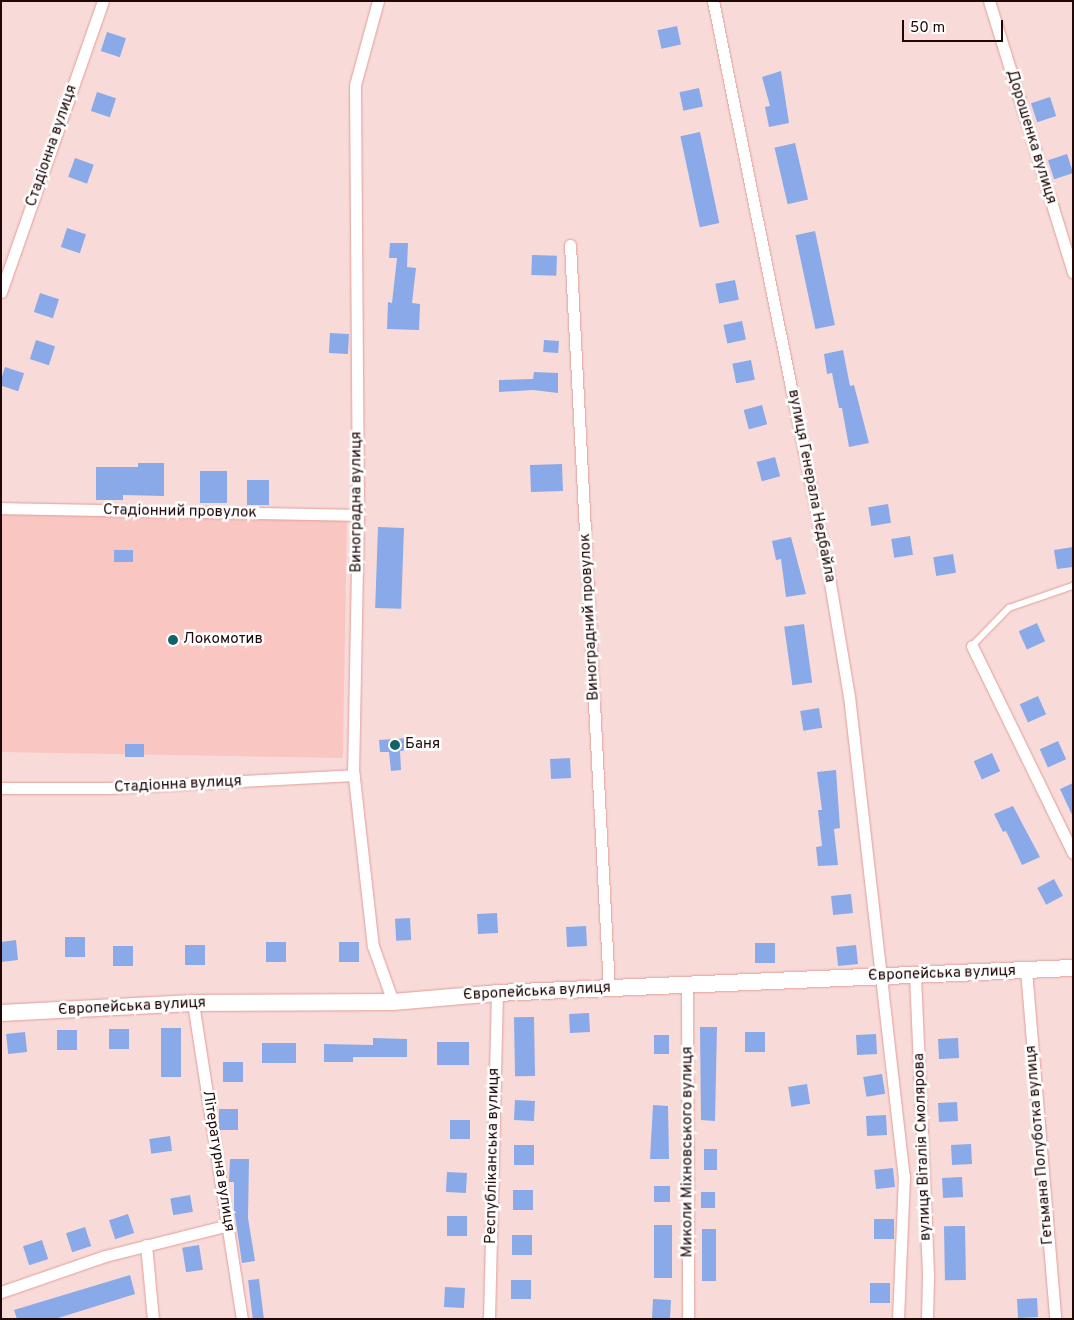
<!DOCTYPE html>
<html>
<head>
<meta charset="utf-8">
<style>
  body { margin:0 }
  #map { position:relative; width:1074px; height:1320px; overflow:hidden; background:#f8dbd9; font-family:Overpass,sans-serif }
  div>[style] { position:absolute }
  [style*='--x'] { left:calc(var(--x)*1px); top:calc(var(--y)*1px); width:calc(var(--w)*1px); rotate:calc(var(--a)*1deg) }
  .green>* { inset:0; background:#fac6c2; transform-origin:0 0 }
  .building>* { inset:0; background:#89a9e8; transform-origin:0 0 }
  .roads { filter:drop-shadow(0 0 1px #e29e99) drop-shadow(0 0 1px #e29e99) }
  .lane>* { height:5.5px; margin:-2.75px; padding:0 2.75px; transform-origin:2.75px; border-radius:2.75px; background:#fff }
  .street>* { height:11px; margin:-5.5px; padding:0 5.5px; transform-origin:5.5px; border-radius:5.5px; background:#fff }
  .secondary>* { height:16px; margin:-8px; padding:0 8px; transform-origin:8px; border-radius:8px; background:#fff }
  .dots>* { width:14px; height:14px; translate:-50% -50%; box-sizing:border-box; border:2px solid #fff; border-radius:50% }
  span { translate:-50% -50%; white-space:nowrap; text-align:center; line-height:1.15; -webkit-text-stroke:5px #fff; paint-order:stroke }
  .street-label { font-size:15px; color:#1f0807 }
  .poi-label { font-size:15px; color:#1f0807 }
  .left { translate:0 -50%; text-align:left }
  .frame { position:absolute; inset:0; border:2px solid #1f0807; pointer-events:none }
  .scale { position:absolute; left:902px; top:20px; width:101px; height:22px; box-sizing:border-box; border:2px solid #1f0807; border-top:0; padding-left:6px; font-size:15px; line-height:18px; white-space:nowrap; color:#1f0807; -webkit-text-stroke:4px #fff; paint-order:stroke }
</style>
</head>
<body>
<div id="map">
  <div class="green">
    <div style="left:347px;top:520px;width:238px;height:346px;rotate:91deg"></div>
  </div>
  <div class="building">
    <div style="left:677px;top:26px;width:19px;height:20px;rotate:78deg"></div>
    <div style="left:107px;top:32px;width:20px;height:20px;rotate:18deg"></div>
    <div style="clip-path:polygon(781px 71px,789px 123px,769px 127px,765px 107px,770px 106px,762px 77px)"></div>
    <div style="left:699px;top:88px;width:19px;height:20px;rotate:78deg"></div>
    <div style="left:97px;top:92px;width:20px;height:20px;rotate:18deg"></div>
    <div style="left:1050px;top:97px;width:20px;height:20px;rotate:72deg"></div>
    <div style="left:700px;top:132px;width:93px;height:20px;rotate:78deg"></div>
    <div style="left:795px;top:143px;width:58px;height:21px;rotate:77deg"></div>
    <div style="left:1067px;top:154px;width:20px;height:20px;rotate:72deg"></div>
    <div style="left:75px;top:158px;width:20px;height:20px;rotate:20deg"></div>
    <div style="left:67px;top:228px;width:20px;height:20px;rotate:18deg"></div>
    <div style="left:815px;top:231px;width:96px;height:20px;rotate:78deg"></div>
    <div style="clip-path:polygon(390px 243px,408px 243px,407px 267px,416px 268px,412px 303px,420px 304px,419px 330px,387px 329px,388px 302px,392px 303px,397px 258px,389px 258px)"></div>
    <div style="left:532px;top:255px;width:25px;height:20px;rotate:2deg"></div>
    <div style="left:735px;top:280px;width:20px;height:20px;rotate:79deg"></div>
    <div style="left:40px;top:293px;width:20px;height:20px;rotate:18deg"></div>
    <div style="left:742px;top:321px;width:19px;height:19px;rotate:78deg"></div>
    <div style="left:330px;top:333px;width:19px;height:20px;rotate:3deg"></div>
    <div style="left:36px;top:340px;width:20px;height:20px;rotate:18deg"></div>
    <div style="left:544px;top:340px;width:15px;height:12px;rotate:4deg"></div>
    <div style="clip-path:polygon(843px 350px,850px 386px,854px 385px,869px 443px,849px 447px,842px 408px,839px 408px,832px 373px,827px 374px,824px 354px)"></div>
    <div style="left:751px;top:360px;width:20px;height:19px;rotate:79deg"></div>
    <div style="left:5px;top:367px;width:20px;height:19px;rotate:18deg"></div>
    <div style="clip-path:polygon(534px 372px,558px 373px,558px 393px,533px 390px,499px 392px,499px 380px,533px 379px)"></div>
    <div style="left:762px;top:405px;width:20px;height:19px;rotate:75deg"></div>
    <div style="left:775px;top:457px;width:20px;height:19px;rotate:75deg"></div>
    <div style="clip-path:polygon(138px 463px,164px 463px,164px 496px,123px 495px,123px 500px,96px 500px,96px 467px,138px 467px)"></div>
    <div style="left:562px;top:464px;width:27px;height:32px;rotate:88deg"></div>
    <div style="left:200px;top:471px;width:27px;height:32px"></div>
    <div style="left:247px;top:480px;width:22px;height:25px"></div>
    <div style="left:888px;top:504px;width:19px;height:20px;rotate:81deg"></div>
    <div style="left:378px;top:527px;width:26px;height:81px;rotate:2deg"></div>
    <div style="left:910px;top:536px;width:19px;height:19px;rotate:81deg"></div>
    <div style="clip-path:polygon(791px 537px,806px 594px,786px 597px,781px 559px,776px 560px,772px 541px)"></div>
    <div style="clip-path:polygon(1073px 547px,1073px 567px,1057px 569px,1054px 550px)"></div>
    <div style="left:114px;top:550px;width:19px;height:12px"></div>
    <div style="left:953px;top:554px;width:19px;height:20px;rotate:81deg"></div>
    <div style="left:1037px;top:623px;width:20px;height:20px;rotate:66deg"></div>
    <div style="left:804px;top:624px;width:59px;height:20px;rotate:82deg"></div>
    <div style="left:1038px;top:696px;width:20px;height:20px;rotate:66deg"></div>
    <div style="left:819px;top:708px;width:20px;height:19px;rotate:81deg"></div>
    <div style="clip-path:polygon(410px 738px,410px 750px,400px 751px,401px 770px,391px 771px,389px 752px,380px 752px,379px 740px)"></div>
    <div style="left:1058px;top:741px;width:20px;height:20px;rotate:66deg"></div>
    <div style="left:144px;top:744px;width:13px;height:19px;rotate:90deg"></div>
    <div style="left:992px;top:753px;width:20px;height:20px;rotate:66deg"></div>
    <div style="left:570px;top:758px;width:20px;height:20px;rotate:87deg"></div>
    <div style="clip-path:polygon(836px 770px,840px 828px,834px 829px,838px 865px,818px 866px,816px 847px,822px 846px,818px 810px,822px 810px,817px 772px)"></div>
    <div style="clip-path:polygon(1073px 783px,1073px 817px,1060px 789px)"></div>
    <div style="clip-path:polygon(1013px 806px,1040px 857px,1022px 865px,1006px 831px,1003px 832px,994px 814px)"></div>
    <div style="left:1054px;top:879px;width:19px;height:19px;rotate:62deg"></div>
    <div style="left:851px;top:894px;width:19px;height:20px;rotate:84deg"></div>
    <div style="left:497px;top:913px;width:20px;height:20px;rotate:87deg"></div>
    <div style="left:410px;top:918px;width:22px;height:15px;rotate:87deg"></div>
    <div style="left:586px;top:926px;width:20px;height:20px;rotate:87deg"></div>
    <div style="left:85px;top:937px;width:20px;height:20px;rotate:90deg"></div>
    <div style="clip-path:polygon(16px 940px,18px 960px,1px 962px,1px 942px)"></div>
    <div style="left:286px;top:942px;width:20px;height:20px;rotate:90deg"></div>
    <div style="left:339px;top:942px;width:20px;height:20px"></div>
    <div style="left:775px;top:943px;width:20px;height:20px;rotate:90deg"></div>
    <div style="left:205px;top:945px;width:20px;height:20px;rotate:90deg"></div>
    <div style="left:856px;top:945px;width:19px;height:20px;rotate:84deg"></div>
    <div style="left:113px;top:946px;width:20px;height:20px"></div>
    <div style="left:589px;top:1013px;width:19px;height:20px;rotate:87deg"></div>
    <div style="left:534px;top:1017px;width:59px;height:20px;rotate:89deg"></div>
    <div style="clip-path:polygon(700px 1027px,717px 1027px,715px 1121px,701px 1120px)"></div>
    <div style="left:161px;top:1028px;width:20px;height:49px"></div>
    <div style="left:109px;top:1029px;width:20px;height:20px"></div>
    <div style="left:57px;top:1030px;width:20px;height:20px"></div>
    <div style="left:25px;top:1032px;width:20px;height:19px;rotate:84deg"></div>
    <div style="left:745px;top:1032px;width:20px;height:20px"></div>
    <div style="left:876px;top:1034px;width:20px;height:20px;rotate:87deg"></div>
    <div style="left:654px;top:1035px;width:15px;height:19px"></div>
    <div style="clip-path:polygon(373px 1038px,407px 1039px,407px 1057px,353px 1057px,353px 1062px,324px 1062px,324px 1044px,373px 1045px)"></div>
    <div style="left:958px;top:1038px;width:20px;height:20px;rotate:87deg"></div>
    <div style="left:437px;top:1042px;width:32px;height:23px"></div>
    <div style="left:262px;top:1043px;width:34px;height:20px"></div>
    <div style="left:223px;top:1062px;width:20px;height:20px"></div>
    <div style="left:882px;top:1074px;width:20px;height:19px;rotate:81deg"></div>
    <div style="left:807px;top:1084px;width:20px;height:19px;rotate:81deg"></div>
    <div style="left:515px;top:1100px;width:20px;height:20px;rotate:3deg"></div>
    <div style="left:957px;top:1102px;width:19px;height:19px;rotate:87deg"></div>
    <div style="clip-path:polygon(653px 1105px,668px 1106px,669px 1159px,650px 1159px)"></div>
    <div style="left:219px;top:1109px;width:19px;height:21px"></div>
    <div style="left:886px;top:1115px;width:20px;height:20px;rotate:87deg"></div>
    <div style="left:450px;top:1120px;width:20px;height:19px"></div>
    <div style="left:170px;top:1136px;width:15px;height:21px;rotate:82deg"></div>
    <div style="left:971px;top:1144px;width:20px;height:20px;rotate:87deg"></div>
    <div style="left:514px;top:1145px;width:20px;height:20px"></div>
    <div style="left:704px;top:1149px;width:13px;height:21px"></div>
    <div style="clip-path:polygon(230px 1159px,249px 1159px,248px 1218px,255px 1261px,242px 1263px,234px 1209px,234px 1182px,229px 1182px)"></div>
    <div style="left:893px;top:1168px;width:19px;height:19px;rotate:84deg"></div>
    <div style="left:447px;top:1172px;width:20px;height:20px;rotate:3deg"></div>
    <div style="left:962px;top:1177px;width:20px;height:20px;rotate:87deg"></div>
    <div style="left:654px;top:1186px;width:16px;height:16px"></div>
    <div style="left:513px;top:1190px;width:20px;height:20px"></div>
    <div style="left:701px;top:1192px;width:14px;height:16px"></div>
    <div style="left:190px;top:1195px;width:17px;height:20px;rotate:80deg"></div>
    <div style="left:128px;top:1214px;width:20px;height:20px;rotate:72deg"></div>
    <div style="left:447px;top:1216px;width:20px;height:20px"></div>
    <div style="left:894px;top:1219px;width:20px;height:20px;rotate:90deg"></div>
    <div style="left:654px;top:1225px;width:18px;height:53px"></div>
    <div style="left:965px;top:1226px;width:54px;height:21px;rotate:89deg"></div>
    <div style="left:85px;top:1227px;width:20px;height:20px;rotate:72deg"></div>
    <div style="left:702px;top:1229px;width:14px;height:52px"></div>
    <div style="left:512px;top:1235px;width:20px;height:20px"></div>
    <div style="left:42px;top:1240px;width:20px;height:20px;rotate:72deg"></div>
    <div style="left:199px;top:1245px;width:25px;height:17px;rotate:81deg"></div>
    <div style="clip-path:polygon(130px 1275px,135px 1294px,55px 1319px,17px 1319px,14px 1310px)"></div>
    <div style="left:259px;top:1279px;width:40px;height:11px;rotate:83deg"></div>
    <div style="left:511px;top:1280px;width:20px;height:19px"></div>
    <div style="left:890px;top:1283px;width:20px;height:20px;rotate:90deg"></div>
    <div style="left:445px;top:1287px;width:20px;height:20px;rotate:3deg"></div>
    <div style="left:1037px;top:1298px;width:19px;height:20px;rotate:87deg"></div>
    <div style="left:653px;top:1299px;width:18px;height:20px;rotate:3deg"></div>
  </div>
  <div class="roads">
    <div class="lane">
      <div style="--x:972;--y:646;--w:53;--a:-45.8"></div>
      <div style="--x:1009;--y:608;--w:68;--a:-19"></div>
    </div>
    <div class="street">
      <div style="--x:378;--y:1;--w:87;--a:105.3"></div>
      <div style="--x:355;--y:85;--w:430;--a:89.6"></div>
      <div style="--x:358;--y:515;--w:254;--a:91.1"></div>
      <div style="--x:353;--y:769;--w:178;--a:83.6"></div>
      <div style="--x:373;--y:946;--w:59;--a:70.3"></div>
      <div style="--x:713;--y:1;--w:581;--a:78.59"></div>
      <div style="--x:828;--y:571;--w:127;--a:80.5"></div>
      <div style="--x:849;--y:696;--w:483;--a:83.5"></div>
      <div style="--x:904;--y:1176;--w:143;--a:92.4"></div>
      <div style="--x:989;--y:1;--w:284;--a:72.8"></div>
      <div style="--x:570;--y:245;--w:745;--a:87"></div>
      <div style="--x:1;--y:292;--w:308;--a:-70.7"></div>
      <div style="--x:1;--y:508;--w:357;--a:1.1"></div>
      <div style="--x:972;--y:646;--w:230;--a:64"></div>
      <div style="--x:1;--y:788;--w:107;--a:0"></div>
      <div style="--x:108;--y:788;--w:246;--a:-3"></div>
      <div style="--x:1026;--y:970;--w:350;--a:85.2"></div>
      <div style="--x:915;--y:975;--w:302;--a:87.5"></div>
      <div style="--x:928;--y:1277;--w:42;--a:91.4"></div>
      <div style="--x:687;--y:986;--w:333;--a:89.8"></div>
      <div style="--x:193;--y:1003;--w:320;--a:81.2"></div>
      <div style="--x:146;--y:1245;--w:74;--a:84.6"></div>
      <div style="--x:1;--y:1292;--w:110;--a:-19.1"></div>
      <div style="--x:105;--y:1256;--w:127;--a:-14.1"></div>
      <div style="--x:489;--y:1319;--w:326;--a:-88.6"></div>
    </div>
    <div class="secondary">
      <div style="--x:1;--y:1013;--w:192;--a:-3"></div>
      <div style="--x:193;--y:1003;--w:200;--a:-0.3"></div>
      <div style="--x:393;--y:1002;--w:104;--a:-4.9"></div>
      <div style="--x:497;--y:993;--w:577;--a:-2.49"></div>
    </div>
  </div>
  <div class="dots">
    <div style="left:173px;top:640px;background:#136269"></div>
    <div style="left:395px;top:745px;background:#136269"></div>
  </div>
  <div class="street-label">
    <span style="left:1031px;top:137px;rotate:73deg">Дорошенка вулиця</span>
    <span style="left:52px;top:146px;rotate:-71deg">Стадіонна вулиця</span>
    <span style="left:811px;top:486px;rotate:79deg">вулиця Генерала Недбайла</span>
    <span style="left:357px;top:502px;rotate:-90deg">Виноградна вулиця</span>
    <span style="left:180px;top:512px;rotate:1deg">Стадіонний провулок</span>
    <span style="left:590px;top:617px;rotate:-93deg">Виноградний провулок</span>
    <span style="left:178px;top:785px;rotate:-3deg">Стадіонна вулиця</span>
    <span style="left:942px;top:974px;rotate:-2deg">Європейська вулиця</span>
    <span style="left:537px;top:992px;rotate:-3deg">Європейська вулиця</span>
    <span style="left:132px;top:1007px;rotate:-3deg">Європейська вулиця</span>
    <span style="left:1040px;top:1145px;rotate:-95deg">Гетьмана Полуботка вулиця</span>
    <span style="left:923px;top:1147px;rotate:-92deg">вулиця Віталія Смолярова</span>
    <span style="left:688px;top:1152px;rotate:-90deg">Миколи Міхновського вулиця</span>
    <span style="left:493px;top:1156px;rotate:-89deg">Республіканська вулиця</span>
    <span style="left:218px;top:1161px;rotate:81deg">Літературна вулиця</span>
  </div>
  <div class="poi-label">
    <span class="left" style="left:183px;top:640px">Локомотив</span>
    <span class="left" style="left:405px;top:745px">Баня</span>
  </div>
  <div class="frame"></div>
  <div class="scale">50 m</div>
</div>
</body>
</html>
